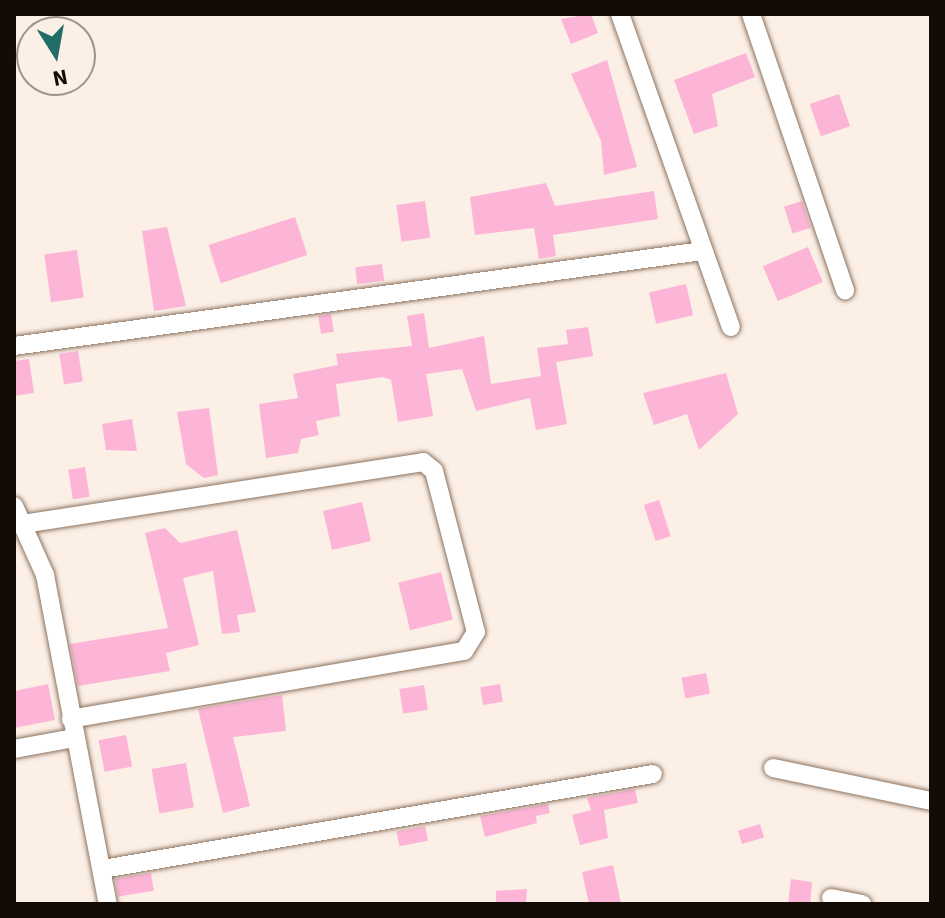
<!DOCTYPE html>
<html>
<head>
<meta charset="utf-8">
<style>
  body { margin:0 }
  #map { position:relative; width:945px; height:918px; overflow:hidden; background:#fbefe6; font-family:"Source Sans 3",sans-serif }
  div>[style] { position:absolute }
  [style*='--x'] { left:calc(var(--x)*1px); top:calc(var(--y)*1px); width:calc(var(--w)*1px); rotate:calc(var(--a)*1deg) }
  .building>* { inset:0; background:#fdb5d7; transform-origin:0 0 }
  .roads { filter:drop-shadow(0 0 2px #8c735f) drop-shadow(0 0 2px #8c735f) }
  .minor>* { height:18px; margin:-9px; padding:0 9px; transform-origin:9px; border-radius:9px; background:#fff }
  span { translate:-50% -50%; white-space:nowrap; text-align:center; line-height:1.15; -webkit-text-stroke:7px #fbefe6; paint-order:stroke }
  .frame { position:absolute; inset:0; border:16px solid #140b05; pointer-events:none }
  .north { position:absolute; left:16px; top:16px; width:80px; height:80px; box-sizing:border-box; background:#fbefe6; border:2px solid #9f948c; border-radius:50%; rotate:169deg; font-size:22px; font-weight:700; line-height:32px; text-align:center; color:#140b05 }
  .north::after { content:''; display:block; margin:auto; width:28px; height:36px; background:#236d67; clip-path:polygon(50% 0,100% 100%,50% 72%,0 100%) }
</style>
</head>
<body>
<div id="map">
  <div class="building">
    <div style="clip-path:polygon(591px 14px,598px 33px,571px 44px,561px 19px)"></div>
    <div style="clip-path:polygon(746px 53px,755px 77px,712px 94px,718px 126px,694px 134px,674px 80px)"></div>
    <div style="clip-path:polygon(607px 60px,637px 167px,604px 175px,601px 141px,571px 74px)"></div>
    <div style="left:839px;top:94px;width:34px;height:31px;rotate:71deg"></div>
    <div style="clip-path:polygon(546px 183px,555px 206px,654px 191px,658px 219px,553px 235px,556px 256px,539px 259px,534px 228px,475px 235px,470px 197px)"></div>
    <div style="left:425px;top:201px;width:37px;height:29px;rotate:82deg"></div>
    <div style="left:802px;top:201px;width:28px;height:19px;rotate:72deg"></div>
    <div style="left:295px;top:217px;width:40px;height:91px;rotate:72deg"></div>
    <div style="clip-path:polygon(167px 227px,186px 306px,154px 311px,142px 231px)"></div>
    <div style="left:808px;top:247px;width:38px;height:49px;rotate:67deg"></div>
    <div style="left:77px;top:250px;width:48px;height:33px;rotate:82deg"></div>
    <div style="left:382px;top:264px;width:17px;height:27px;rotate:83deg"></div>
    <div style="left:686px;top:284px;width:32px;height:38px;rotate:77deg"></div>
    <div style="clip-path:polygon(424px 313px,429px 348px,484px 336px,491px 384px,541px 376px,537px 348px,568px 344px,566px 330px,588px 327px,593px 356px,556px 362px,567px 424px,536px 430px,530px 398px,476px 411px,462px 369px,426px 374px,433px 416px,398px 422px,391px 380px,383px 377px,336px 384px,340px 416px,316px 421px,319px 435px,301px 439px,298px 453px,266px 458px,259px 404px,298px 398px,293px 374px,338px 365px,336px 354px,412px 346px,407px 316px)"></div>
    <div style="left:331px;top:314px;width:18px;height:13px;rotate:81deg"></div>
    <div style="left:78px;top:351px;width:31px;height:19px;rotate:81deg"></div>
    <div style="clip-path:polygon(29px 359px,34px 393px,14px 396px,14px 361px)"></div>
    <div style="clip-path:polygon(726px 373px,738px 414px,699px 450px,687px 414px,654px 425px,643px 393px)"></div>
    <div style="clip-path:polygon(209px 408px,218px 475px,204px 478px,186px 464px,177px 412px)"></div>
    <div style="clip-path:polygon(132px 419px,137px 451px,106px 450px,102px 424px)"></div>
    <div style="left:85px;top:467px;width:30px;height:17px;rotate:81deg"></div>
    <div style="left:659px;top:500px;width:38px;height:16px;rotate:72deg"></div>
    <div style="left:362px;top:502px;width:40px;height:40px;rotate:77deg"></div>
    <div style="clip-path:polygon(165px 528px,180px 543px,237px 530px,256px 612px,237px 615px,240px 632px,222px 634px,213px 571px,183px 578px,199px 645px,166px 653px,170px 671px,78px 686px,70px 644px,168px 628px,145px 533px)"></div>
    <div style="left:441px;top:572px;width:49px;height:44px;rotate:76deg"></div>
    <div style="left:706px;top:673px;width:21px;height:25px;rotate:79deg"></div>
    <div style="clip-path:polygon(48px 684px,55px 720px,14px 728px,14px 691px)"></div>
    <div style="left:500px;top:684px;width:18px;height:20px;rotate:81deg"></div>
    <div style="left:424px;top:685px;width:25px;height:25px;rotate:81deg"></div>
    <div style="clip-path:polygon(282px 695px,286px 731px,233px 737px,250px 806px,223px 813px,198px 709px)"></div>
    <div style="left:126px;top:735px;width:32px;height:28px;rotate:79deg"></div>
    <div style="left:186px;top:763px;width:45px;height:35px;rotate:80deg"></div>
    <div style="clip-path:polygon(635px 789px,638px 803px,604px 810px,608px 838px,580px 845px,572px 815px,591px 810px,587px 798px)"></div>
    <div style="clip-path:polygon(548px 804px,550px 813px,536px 816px,537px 823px,485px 837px,480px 816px)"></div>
    <div style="left:760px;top:824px;width:14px;height:23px;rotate:73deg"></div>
    <div style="left:425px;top:826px;width:15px;height:29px;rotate:79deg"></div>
    <div style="clip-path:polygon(613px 865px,621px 904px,589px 904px,582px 872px)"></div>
    <div style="left:151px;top:873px;width:18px;height:36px;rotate:81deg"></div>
    <div style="clip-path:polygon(791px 879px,812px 882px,810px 904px,788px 904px)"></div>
    <div style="clip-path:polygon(527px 889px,526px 904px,496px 904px,496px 891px)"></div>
  </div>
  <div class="roads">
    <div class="minor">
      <div style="--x:620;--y:14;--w:332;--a:70.5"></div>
      <div style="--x:751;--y:14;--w:292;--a:71.2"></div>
      <div style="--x:14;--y:346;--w:695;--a:-7.86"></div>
      <div style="--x:14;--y:506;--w:76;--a:65.8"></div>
      <div style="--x:45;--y:575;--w:335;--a:79.2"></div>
      <div style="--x:23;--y:524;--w:405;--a:-8.8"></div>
      <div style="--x:423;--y:462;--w:14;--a:39"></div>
      <div style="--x:434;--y:471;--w:166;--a:75.4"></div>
      <div style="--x:476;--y:632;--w:22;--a:122"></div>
      <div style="--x:464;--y:651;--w:399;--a:170.2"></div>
      <div style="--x:14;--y:749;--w:61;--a:-10.4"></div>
      <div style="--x:773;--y:768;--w:161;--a:11.8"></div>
      <div style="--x:103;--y:869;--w:558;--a:-9.8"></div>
      <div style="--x:831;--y:898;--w:32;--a:11"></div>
    </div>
  </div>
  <div class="frame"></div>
  <div class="north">N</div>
</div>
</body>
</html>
